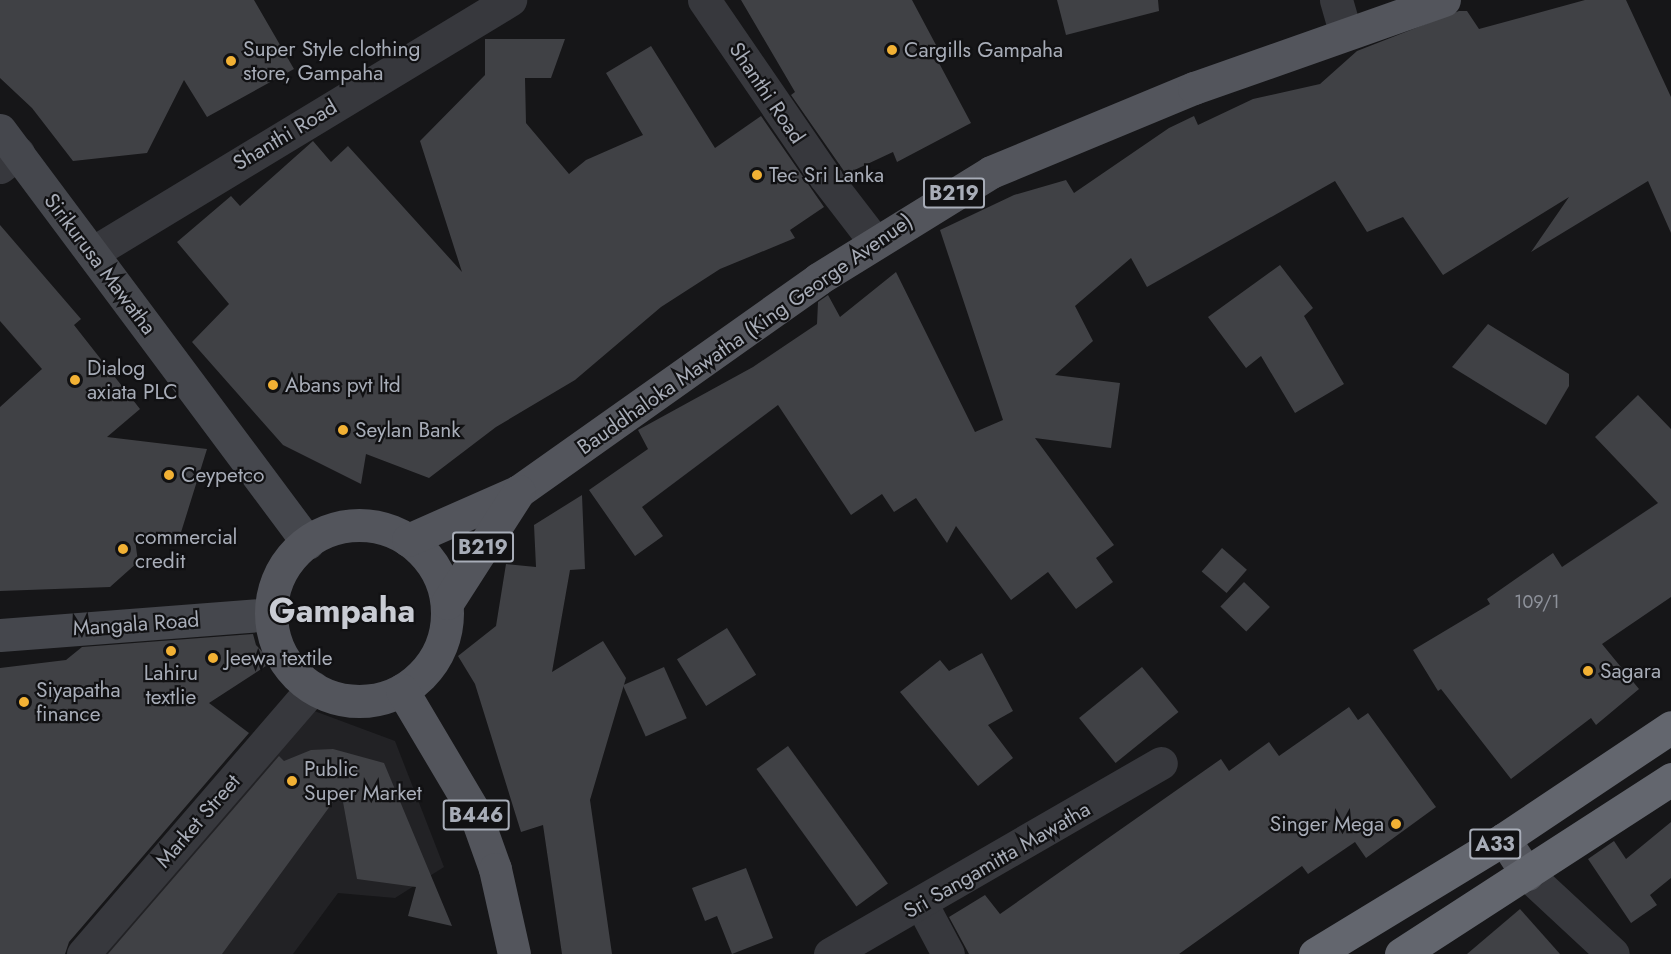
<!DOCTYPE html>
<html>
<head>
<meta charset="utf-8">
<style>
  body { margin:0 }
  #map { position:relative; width:1671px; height:954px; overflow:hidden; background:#161618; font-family:Jost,sans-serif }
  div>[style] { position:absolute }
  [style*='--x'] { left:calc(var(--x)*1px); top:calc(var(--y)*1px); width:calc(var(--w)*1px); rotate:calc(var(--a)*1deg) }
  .built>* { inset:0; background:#222225 }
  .building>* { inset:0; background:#404145; transform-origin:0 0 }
  .street>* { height:33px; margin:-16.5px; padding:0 16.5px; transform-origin:16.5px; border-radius:16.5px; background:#37383d }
  .secondary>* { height:33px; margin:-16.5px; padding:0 16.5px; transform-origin:16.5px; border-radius:16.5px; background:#45474d }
  .primary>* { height:33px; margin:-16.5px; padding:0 16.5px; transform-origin:16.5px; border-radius:16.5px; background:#53555c }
  .primary>.ring { margin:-16.5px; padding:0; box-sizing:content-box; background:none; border:33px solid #53555c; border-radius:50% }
  .highway>* { height:33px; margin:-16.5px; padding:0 16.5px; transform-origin:16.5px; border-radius:16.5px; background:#63666e }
  .dots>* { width:16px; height:16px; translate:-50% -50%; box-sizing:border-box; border:3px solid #111113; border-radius:50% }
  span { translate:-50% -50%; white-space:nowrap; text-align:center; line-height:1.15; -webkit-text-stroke:4.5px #111113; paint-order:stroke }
  .number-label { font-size:18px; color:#8e929b }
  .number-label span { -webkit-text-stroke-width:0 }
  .shield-label span { padding:2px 4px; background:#111113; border:2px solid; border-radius:4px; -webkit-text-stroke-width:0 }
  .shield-label { font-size:20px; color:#a8adb8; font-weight:700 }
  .poi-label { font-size:21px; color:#a8adb8 }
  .left { translate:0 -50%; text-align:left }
  .right { translate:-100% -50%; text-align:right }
  .street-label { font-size:21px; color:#a8adb8 }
  .town-label { font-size:33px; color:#c9ccd4; font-weight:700 }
</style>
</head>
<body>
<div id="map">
  <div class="built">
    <div style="clip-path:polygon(309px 709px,395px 741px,444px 867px,395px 898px,338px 893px,293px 954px,104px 954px)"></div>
  </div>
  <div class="building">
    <div style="clip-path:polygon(0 0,254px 0,294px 69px,207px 117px,184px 80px,147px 153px,73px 161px,32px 108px,0 78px)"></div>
    <div style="clip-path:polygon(741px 0,912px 0,936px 45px,931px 48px,971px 123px,897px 162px,893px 152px,846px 174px,791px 95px,795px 92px)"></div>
    <div style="clip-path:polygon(1057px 0,1158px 0,1159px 11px,1066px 35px)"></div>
    <div style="clip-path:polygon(1585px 0,1626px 0,1671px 97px,1671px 233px,1648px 181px,1531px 252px,1569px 197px,1443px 275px,1403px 217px,1367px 232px,1335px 181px,1147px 287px,1131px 258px,1075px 306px,1093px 341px,1055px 375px,1120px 383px,1111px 448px,1035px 438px,1114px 545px,1096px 558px,1113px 582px,1076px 609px,1048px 572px,1011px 600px,956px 526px,947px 543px,916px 498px,894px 512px,882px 494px,851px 515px,778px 405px,642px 507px,663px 536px,635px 556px,589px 490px,648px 449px,638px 430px,753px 367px,817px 324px,818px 302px,828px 295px,840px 317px,896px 272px,975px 432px,1003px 420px,940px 230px,1014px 195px,1066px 180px,1074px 193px,1169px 128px,1194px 116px,1198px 125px,1253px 99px,1320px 84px,1357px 51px,1459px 11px,1467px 11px,1479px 29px)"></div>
    <div style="clip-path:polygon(485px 39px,565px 39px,551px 78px,525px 78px,526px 123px,569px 174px,586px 160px,643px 135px,606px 73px,651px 46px,715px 148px,761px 116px,824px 207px,790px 230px,795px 238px,720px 269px,661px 307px,575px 380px,496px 427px,429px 478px,366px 454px,361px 484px,283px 445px,192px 342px,229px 304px,177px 242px,231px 196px,240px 206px,313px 141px,331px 162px,348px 146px,462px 272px,420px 141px,485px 75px)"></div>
    <div style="clip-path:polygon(0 225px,81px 319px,74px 325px,140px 409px,107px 437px,207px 449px,178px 542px,134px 532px,138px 562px,110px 587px,0 591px,0 407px,42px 369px,0 321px)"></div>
    <div style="clip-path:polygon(1280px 265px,1313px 308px,1304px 316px,1344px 384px,1295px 413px,1261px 356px,1246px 368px,1208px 317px)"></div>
    <div style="clip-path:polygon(1488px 324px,1569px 374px,1569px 386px,1546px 425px,1452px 367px)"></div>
    <div style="clip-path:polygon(1638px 395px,1671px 429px,1671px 597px,1602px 644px,1639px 689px,1596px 725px,1591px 718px,1511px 779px,1441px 689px,1438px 691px,1413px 650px,1490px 604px,1487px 599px,1553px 553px,1562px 567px,1658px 503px,1595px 437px)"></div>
    <div style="clip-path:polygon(582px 495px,585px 569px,570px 570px,552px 672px,603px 641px,626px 678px,590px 800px,612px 954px,562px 954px,543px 825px,521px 832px,475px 684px,458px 656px,496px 626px,506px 564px,536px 567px,534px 525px)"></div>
    <div style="left:1222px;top:548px;width:33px;height:31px;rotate:41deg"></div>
    <div style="left:1244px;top:582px;width:36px;height:34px;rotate:44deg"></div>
    <div style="left:727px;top:628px;width:55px;height:59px;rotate:58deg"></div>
    <div style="clip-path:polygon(253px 634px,256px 645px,272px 662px,209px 703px,249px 733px,69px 942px,65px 954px,0 954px,0 668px,66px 660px,82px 647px)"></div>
    <div style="clip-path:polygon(982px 653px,1013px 711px,988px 725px,1013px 758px,978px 786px,900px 692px,940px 660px,949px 671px)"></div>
    <div style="left:664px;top:667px;width:56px;height:45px;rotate:66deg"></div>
    <div style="left:1142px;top:667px;width:58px;height:81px;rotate:51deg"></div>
    <div style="clip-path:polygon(1349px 707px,1358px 720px,1368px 713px,1436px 807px,1366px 858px,1355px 842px,1308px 874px,1302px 866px,1179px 954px,969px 954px,949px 917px,985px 895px,1000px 914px,1221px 759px,1229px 771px,1269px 742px,1279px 756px)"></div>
    <div style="left:788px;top:746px;width:170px;height:39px;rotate:54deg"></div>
    <div style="clip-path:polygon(333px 749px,384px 763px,452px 926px,408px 916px,416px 887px,357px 879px,341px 791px,222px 954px,108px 954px,279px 756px,284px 761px,311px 750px)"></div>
    <div style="clip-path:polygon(1671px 822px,1671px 878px,1650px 895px,1657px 905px,1631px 923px,1588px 859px,1614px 841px,1626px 859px)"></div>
    <div style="clip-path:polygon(746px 868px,773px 938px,732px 954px,717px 916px,705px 921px,692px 888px)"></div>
    <div style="clip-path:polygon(1520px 909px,1560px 954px,1467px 954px)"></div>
  </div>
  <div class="street">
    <div style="--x:704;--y:0;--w:214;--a:55.6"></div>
    <div style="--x:825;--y:177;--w:82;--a:52.4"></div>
    <div style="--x:1336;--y:0;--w:35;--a:74"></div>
    <div style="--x:0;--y:167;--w:23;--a:-38"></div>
    <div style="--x:92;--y:253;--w:489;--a:-31.2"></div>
    <div style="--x:1527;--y:874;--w:117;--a:42.9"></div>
    <div style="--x:922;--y:905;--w:55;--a:62"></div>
    <div style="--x:83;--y:954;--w:352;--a:-49.2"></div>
    <div style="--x:830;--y:954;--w:382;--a:-30"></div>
  </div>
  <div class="secondary">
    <div style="--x:0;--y:130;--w:515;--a:53.29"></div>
    <div style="--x:0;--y:635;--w:272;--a:-4.4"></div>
  </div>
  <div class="primary">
    <div class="ring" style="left:271px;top:525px;width:143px;height:143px"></div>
    <div style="--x:408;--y:540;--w:121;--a:-23.8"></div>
    <div style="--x:519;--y:491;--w:367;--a:-35.3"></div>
    <div style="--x:818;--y:279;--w:203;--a:-31.7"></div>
    <div style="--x:991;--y:172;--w:220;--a:-22.5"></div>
    <div style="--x:1194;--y:88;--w:265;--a:-19.4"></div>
    <div style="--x:447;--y:603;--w:133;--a:-57.3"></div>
    <div style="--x:402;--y:690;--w:143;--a:59.3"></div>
    <div style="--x:475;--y:813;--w:59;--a:70.3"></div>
    <div style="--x:495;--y:869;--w:87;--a:77.4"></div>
    <div style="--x:1504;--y:839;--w:42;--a:56.7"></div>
  </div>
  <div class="highway">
    <div style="--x:1315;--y:954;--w:221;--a:-31.3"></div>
    <div style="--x:1504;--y:839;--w:201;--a:-33.8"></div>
    <div style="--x:1401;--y:954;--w:322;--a:-32.9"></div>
  </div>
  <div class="dots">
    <div style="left:892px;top:50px;background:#f2b134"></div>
    <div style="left:231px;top:61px;background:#f2b134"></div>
    <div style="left:757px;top:175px;background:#f2b134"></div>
    <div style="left:75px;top:380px;background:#f2b134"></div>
    <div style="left:273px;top:385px;background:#f2b134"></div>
    <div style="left:343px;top:430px;background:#f2b134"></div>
    <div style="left:169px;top:475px;background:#f2b134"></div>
    <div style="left:123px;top:549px;background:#f2b134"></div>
    <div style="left:171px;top:651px;background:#f2b134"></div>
    <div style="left:213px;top:658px;background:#f2b134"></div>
    <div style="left:1588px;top:671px;background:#f2b134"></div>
    <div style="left:24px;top:702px;background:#f2b134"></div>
    <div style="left:292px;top:781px;background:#f2b134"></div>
    <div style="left:1396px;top:824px;background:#f2b134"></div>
  </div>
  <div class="number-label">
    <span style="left:1537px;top:602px">109/1</span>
  </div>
  <div class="shield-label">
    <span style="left:954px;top:193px">B219</span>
    <span style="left:483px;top:547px">B219</span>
    <span style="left:476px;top:815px">B446</span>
    <span style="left:1495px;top:844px">A33</span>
  </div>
  <div class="poi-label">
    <span class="left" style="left:243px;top:61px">Super Style clothing<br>store, Gampaha</span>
    <span class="left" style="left:904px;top:50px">Cargills Gampaha</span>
    <span class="left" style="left:769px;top:175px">Tec Sri Lanka</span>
    <span class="left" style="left:87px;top:380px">Dialog<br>axiata PLC</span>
    <span class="left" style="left:285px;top:385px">Abans pvt ltd</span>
    <span class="left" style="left:355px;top:430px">Seylan Bank</span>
    <span class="left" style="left:181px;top:475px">Ceypetco</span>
    <span class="left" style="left:135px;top:549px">commercial<br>credit</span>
    <span class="left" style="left:225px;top:658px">Jeewa textile</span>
    <span class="left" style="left:1600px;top:671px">Sagara</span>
    <span style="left:171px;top:685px">Lahiru<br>textlie</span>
    <span class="left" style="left:36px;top:702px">Siyapatha<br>finance</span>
    <span class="left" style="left:304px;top:781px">Public<br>Super Market</span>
    <span class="right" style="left:1384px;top:824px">Singer Mega</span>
  </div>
  <div class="street-label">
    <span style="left:767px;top:93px;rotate:56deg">Shanthi Road</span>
    <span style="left:285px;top:135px;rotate:-31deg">Shanthi Road</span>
    <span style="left:100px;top:264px;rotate:53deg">Sirikurusa Mawatha</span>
    <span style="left:745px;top:334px;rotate:-35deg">Bauddhaloka Mawatha (King George Avenue)</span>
    <span style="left:136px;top:624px;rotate:-4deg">Mangala Road</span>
    <span style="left:198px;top:821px;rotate:-49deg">Market Street</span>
    <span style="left:997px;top:860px;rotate:-30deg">Sri Sangamitta Mawatha</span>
  </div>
  <div class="town-label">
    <span style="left:342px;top:611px">Gampaha</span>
  </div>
</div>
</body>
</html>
